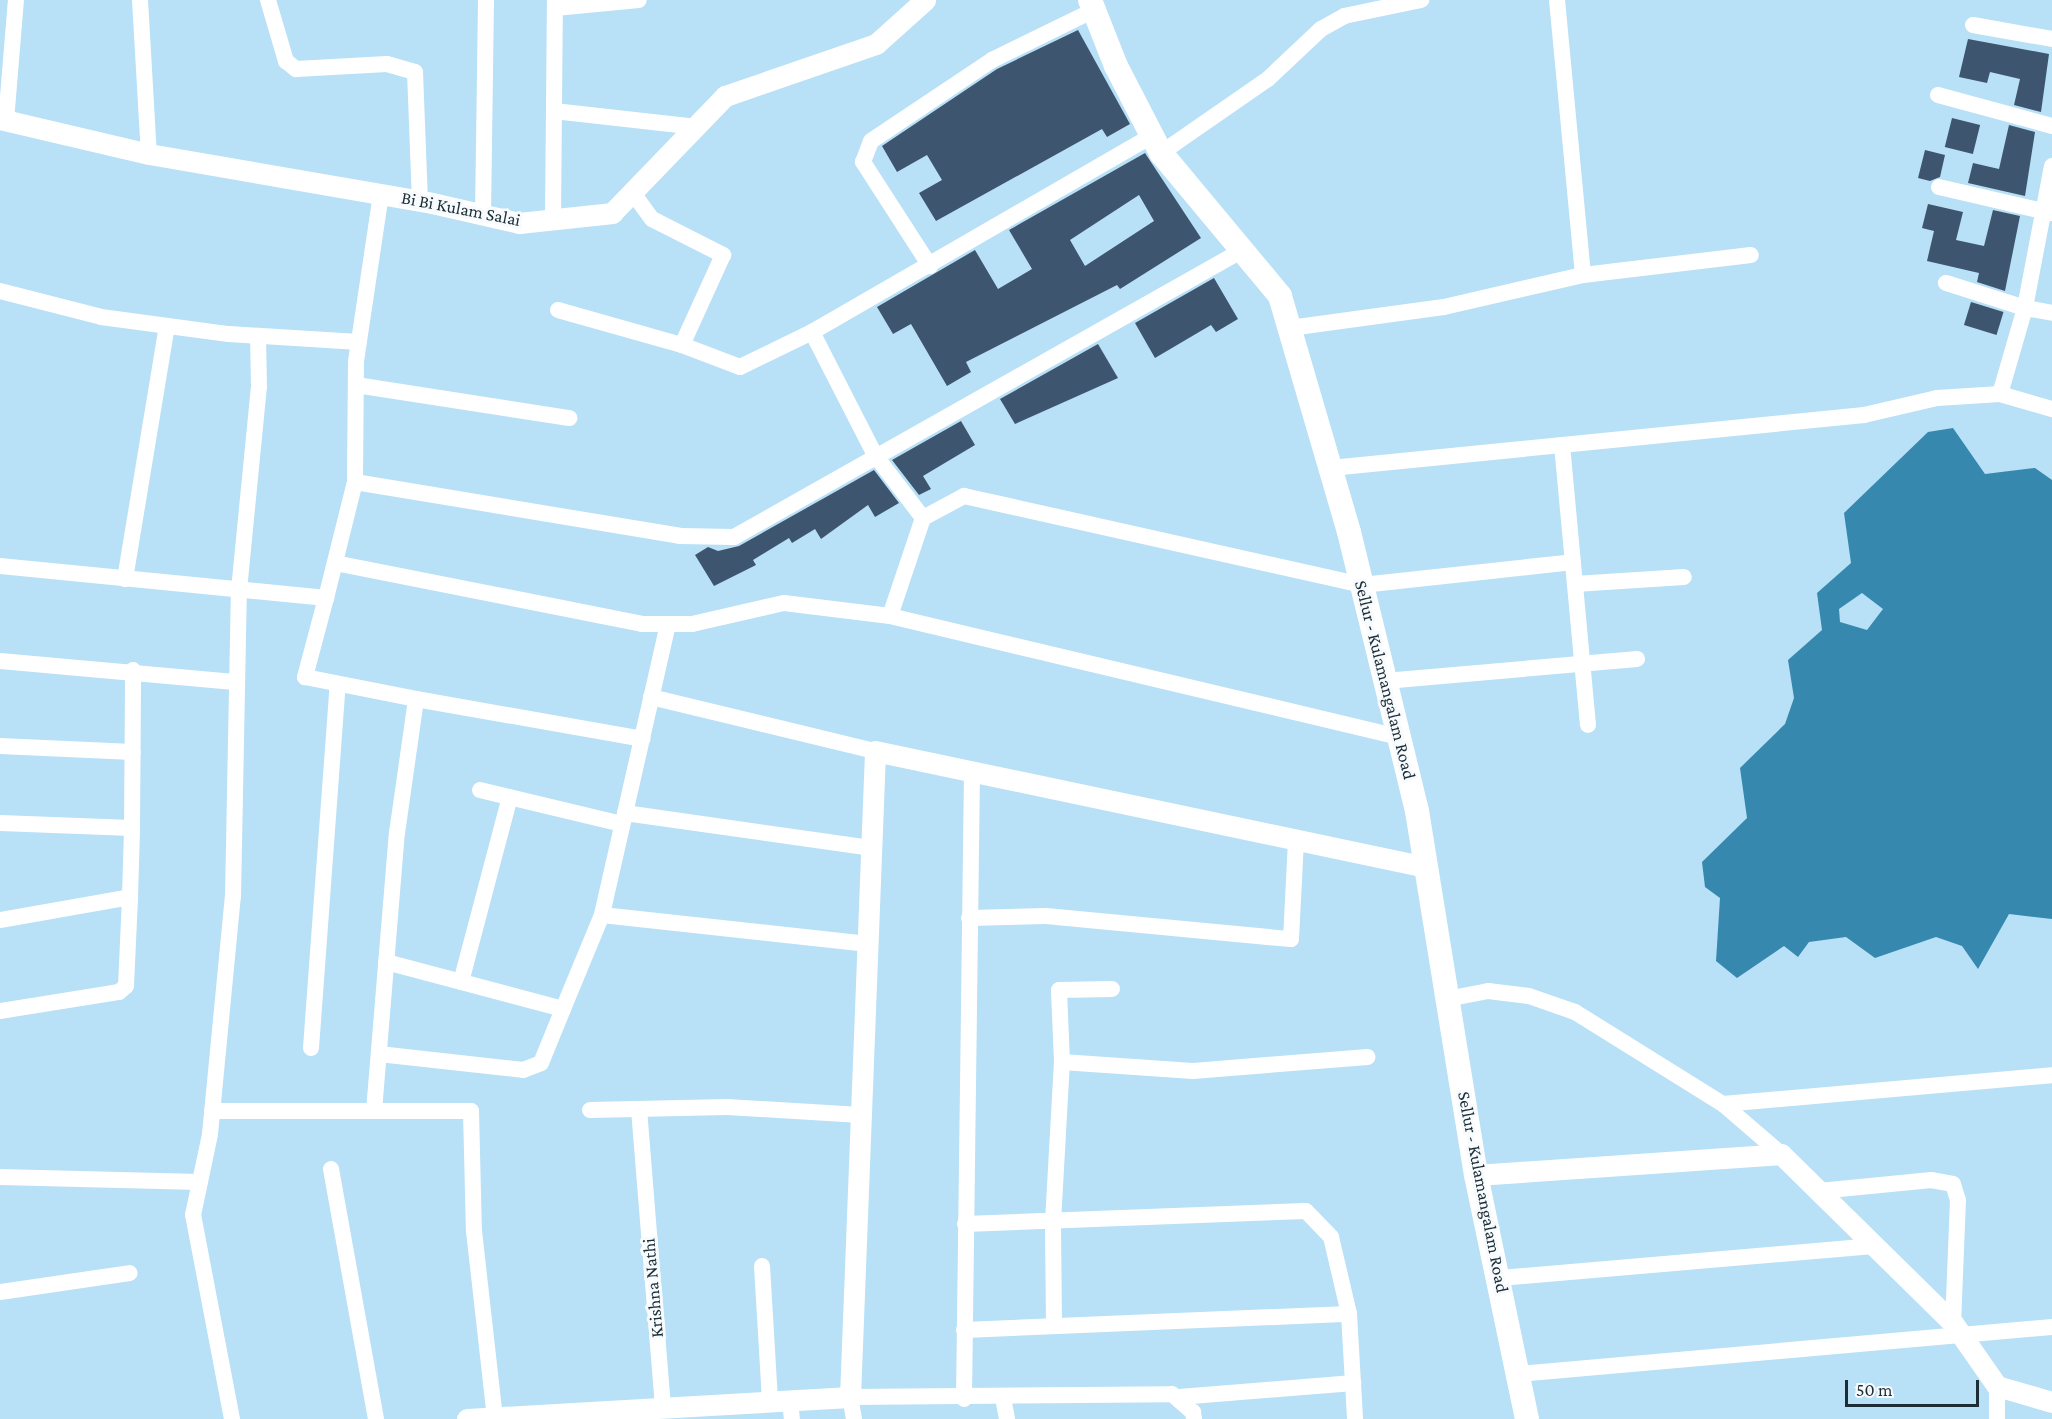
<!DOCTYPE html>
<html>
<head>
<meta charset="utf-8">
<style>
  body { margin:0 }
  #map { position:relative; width:2052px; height:1419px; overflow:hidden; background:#b8e0f6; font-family:"Crimson Pro",serif }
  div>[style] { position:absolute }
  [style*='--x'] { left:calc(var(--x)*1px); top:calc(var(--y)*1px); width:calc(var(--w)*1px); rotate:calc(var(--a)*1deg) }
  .water>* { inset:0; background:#3788af }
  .building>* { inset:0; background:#3e556f; transform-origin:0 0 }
  .minor>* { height:16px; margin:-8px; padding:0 8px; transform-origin:8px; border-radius:8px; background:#fff }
  .tertiary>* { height:21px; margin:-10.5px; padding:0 10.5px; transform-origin:10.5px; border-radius:10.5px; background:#fff }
  .secondary>* { height:24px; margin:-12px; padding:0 12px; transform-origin:12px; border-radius:12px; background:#fff }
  span { translate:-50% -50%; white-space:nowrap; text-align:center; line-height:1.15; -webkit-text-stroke:6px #f7fbfd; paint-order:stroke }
  .street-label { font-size:18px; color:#1d2d35 }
  .scale { position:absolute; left:1845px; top:1380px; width:134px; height:27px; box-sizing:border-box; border:3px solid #1d2d35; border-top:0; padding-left:8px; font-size:18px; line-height:21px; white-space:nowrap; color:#1d2d35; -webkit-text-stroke:4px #f7fbfd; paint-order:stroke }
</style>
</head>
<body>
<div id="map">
  <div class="water">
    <div style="clip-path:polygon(evenodd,1953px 428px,1985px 474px,2035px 468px,2052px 480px,2052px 919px,2009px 914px,1978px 969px,1962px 946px,1936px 937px,1875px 958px,1846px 937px,1809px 942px,1798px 957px,1784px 946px,1737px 978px,1716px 961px,1720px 898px,1705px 887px,1702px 862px,1747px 818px,1740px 768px,1785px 724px,1794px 698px,1788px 660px,1822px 630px,1817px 593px,1851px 563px,1844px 513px,1928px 432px,1953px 428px,1862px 593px,1883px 609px,1867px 630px,1840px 622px,1839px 609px,1862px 593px)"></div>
  </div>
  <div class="building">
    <div style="clip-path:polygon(1078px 30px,1130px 124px,1107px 137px,1102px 129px,936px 221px,919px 193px,942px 180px,927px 155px,897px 172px,882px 146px,997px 69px)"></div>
    <div style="clip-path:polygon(1968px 39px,2049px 54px,2041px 112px,2014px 105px,2020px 79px,1990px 72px,1987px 83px,1959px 77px)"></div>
    <div style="left:1952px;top:118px;width:29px;height:30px;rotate:14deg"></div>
    <div style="clip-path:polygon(2009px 125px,2035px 132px,2025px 196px,1968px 183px,1973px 163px,1999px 169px)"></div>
    <div style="clip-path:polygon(1925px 150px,1945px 155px,1940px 177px,1930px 181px,1918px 178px)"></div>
    <div style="clip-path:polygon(evenodd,1145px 153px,1201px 238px,1120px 289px,1117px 285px,966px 362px,971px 372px,947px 386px,911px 324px,893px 334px,877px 307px,975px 250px,998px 289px,1032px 269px,1009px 230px,1145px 153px,1139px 195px,1154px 221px,1085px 266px,1070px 240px,1139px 195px)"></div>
    <div style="clip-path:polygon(1928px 204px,1963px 212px,1956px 240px,1984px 246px,1993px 210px,2020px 216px,2005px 291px,1977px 282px,1979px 273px,1927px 261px,1934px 231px,1922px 228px)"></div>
    <div style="clip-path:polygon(1214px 278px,1238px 319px,1216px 332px,1211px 325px,1155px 358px,1135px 323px)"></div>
    <div style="left:1971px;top:302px;width:34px;height:24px;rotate:17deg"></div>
    <div style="clip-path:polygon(1098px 344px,1118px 378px,1015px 424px,1000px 399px)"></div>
    <div style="clip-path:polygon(961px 421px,975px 445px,923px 476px,931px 489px,919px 495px,892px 460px)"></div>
    <div style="clip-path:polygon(874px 470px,899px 503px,875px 517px,868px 505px,821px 539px,815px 529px,792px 543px,789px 538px,753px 560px,756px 565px,714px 586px,695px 555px,708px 547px,718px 551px,739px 546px)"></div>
  </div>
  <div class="minor">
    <div style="--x:140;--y:0;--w:154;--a:86.7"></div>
    <div style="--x:268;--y:0;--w:64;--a:73.6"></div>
    <div style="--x:286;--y:61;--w:13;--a:39"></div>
    <div style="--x:296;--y:69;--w:91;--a:-3.1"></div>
    <div style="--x:387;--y:64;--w:29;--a:16"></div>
    <div style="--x:415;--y:72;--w:128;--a:87.8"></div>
    <div style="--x:555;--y:8;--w:84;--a:-5.4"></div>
    <div style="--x:1973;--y:25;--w:80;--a:10"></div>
    <div style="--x:1938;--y:95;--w:118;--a:15.2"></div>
    <div style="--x:554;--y:111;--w:144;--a:6.4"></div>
    <div style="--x:6;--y:121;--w:121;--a:-85.3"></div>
    <div style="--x:1161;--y:153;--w:130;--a:-34.7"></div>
    <div style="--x:1268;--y:79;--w:73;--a:-43.3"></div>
    <div style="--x:1321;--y:29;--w:26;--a:-29"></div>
    <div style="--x:1344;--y:16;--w:79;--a:-11.7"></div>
    <div style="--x:2052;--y:166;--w:145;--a:100.8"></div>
    <div style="--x:2025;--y:308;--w:27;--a:10"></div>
    <div style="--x:1939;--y:187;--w:116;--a:13"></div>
    <div style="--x:633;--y:193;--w:32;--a:54"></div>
    <div style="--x:652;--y:219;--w:80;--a:26.9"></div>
    <div style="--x:723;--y:255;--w:99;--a:114.5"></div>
    <div style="--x:682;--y:345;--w:62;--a:20.8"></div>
    <div style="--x:740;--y:367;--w:80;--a:-25.9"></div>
    <div style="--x:812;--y:332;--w:392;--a:-30"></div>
    <div style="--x:381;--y:194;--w:170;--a:98.5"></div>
    <div style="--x:356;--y:362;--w:120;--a:90.5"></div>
    <div style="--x:355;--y:482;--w:329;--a:9.4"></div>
    <div style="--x:680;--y:536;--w:54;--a:1.1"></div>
    <div style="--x:734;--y:537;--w:582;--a:-29.43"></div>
    <div style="--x:483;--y:215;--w:215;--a:-89.2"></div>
    <div style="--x:553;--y:220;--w:220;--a:-89.5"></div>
    <div style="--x:930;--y:266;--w:124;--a:-122.8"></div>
    <div style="--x:863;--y:162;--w:22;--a:-69"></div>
    <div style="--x:871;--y:141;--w:146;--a:-33.8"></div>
    <div style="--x:992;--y:60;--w:114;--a:-26.1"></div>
    <div style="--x:1583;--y:275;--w:169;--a:-6.8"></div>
    <div style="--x:0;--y:291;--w:104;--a:14.4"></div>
    <div style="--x:101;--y:317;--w:129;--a:7.6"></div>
    <div style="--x:229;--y:334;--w:130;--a:3.5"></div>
    <div style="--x:558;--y:310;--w:129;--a:15.8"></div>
    <div style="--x:1290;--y:328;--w:155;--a:-7.8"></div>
    <div style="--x:1444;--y:307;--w:143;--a:-13"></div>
    <div style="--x:1583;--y:275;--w:276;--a:-95.4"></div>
    <div style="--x:812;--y:332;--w:138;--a:62.9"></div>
    <div style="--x:875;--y:455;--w:79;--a:52.7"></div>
    <div style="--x:356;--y:385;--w:216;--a:8.8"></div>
    <div style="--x:2000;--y:394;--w:54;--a:16.1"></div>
    <div style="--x:1562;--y:445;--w:281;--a:84.7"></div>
    <div style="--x:1331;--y:468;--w:536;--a:-5.68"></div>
    <div style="--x:1864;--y:415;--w:75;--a:-13.1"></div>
    <div style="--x:1937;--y:398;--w:63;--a:-3.6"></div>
    <div style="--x:2000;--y:394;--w:90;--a:-73.8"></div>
    <div style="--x:2025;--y:308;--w:83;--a:-162.4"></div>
    <div style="--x:335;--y:563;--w:313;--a:11.2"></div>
    <div style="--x:642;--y:624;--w:50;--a:0"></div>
    <div style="--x:692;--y:624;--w:94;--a:-12.9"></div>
    <div style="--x:784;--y:603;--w:107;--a:7"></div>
    <div style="--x:890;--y:616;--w:523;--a:13.37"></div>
    <div style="--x:0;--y:566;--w:328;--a:5.6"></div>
    <div style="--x:326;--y:598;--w:120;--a:-76"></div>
    <div style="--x:125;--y:579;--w:256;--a:-80.6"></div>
    <div style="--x:1575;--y:584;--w:109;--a:-3.7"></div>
    <div style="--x:326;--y:598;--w:82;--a:104.9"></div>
    <div style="--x:305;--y:677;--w:113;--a:11.2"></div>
    <div style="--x:890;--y:616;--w:103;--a:-71.4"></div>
    <div style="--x:923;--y:518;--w:47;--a:-28.2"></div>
    <div style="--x:964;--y:496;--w:408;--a:12.6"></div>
    <div style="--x:1362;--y:585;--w:212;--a:-6.2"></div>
    <div style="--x:668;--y:624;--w:298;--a:102.8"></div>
    <div style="--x:602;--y:915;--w:268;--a:6.2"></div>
    <div style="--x:0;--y:661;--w:238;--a:5.1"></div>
    <div style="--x:1385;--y:681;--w:253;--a:-5"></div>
    <div style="--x:651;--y:697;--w:230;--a:13.6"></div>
    <div style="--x:0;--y:746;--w:133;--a:2.6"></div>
    <div style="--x:480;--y:790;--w:146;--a:13.5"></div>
    <div style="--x:625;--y:813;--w:248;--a:8.1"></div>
    <div style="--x:0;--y:823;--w:132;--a:2.2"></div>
    <div style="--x:132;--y:828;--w:158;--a:-89.6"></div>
    <div style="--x:969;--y:918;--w:77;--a:-1.5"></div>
    <div style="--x:1046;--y:916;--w:246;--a:5.4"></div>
    <div style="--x:1291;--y:939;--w:99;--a:-87.1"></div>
    <div style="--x:0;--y:920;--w:132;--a:-10"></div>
    <div style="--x:130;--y:897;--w:69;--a:-88.3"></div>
    <div style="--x:461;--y:982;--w:191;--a:-75.2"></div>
    <div style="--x:1447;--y:999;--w:42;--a:-11"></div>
    <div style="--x:1488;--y:991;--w:41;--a:7"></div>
    <div style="--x:1529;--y:996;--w:49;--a:19.2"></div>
    <div style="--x:1575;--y:1012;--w:174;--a:31.9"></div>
    <div style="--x:563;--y:1009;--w:102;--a:-67.5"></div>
    <div style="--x:0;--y:1011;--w:121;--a:-9.1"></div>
    <div style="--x:119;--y:992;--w:9;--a:-41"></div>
    <div style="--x:126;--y:986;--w:89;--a:-87.4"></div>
    <div style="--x:311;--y:1048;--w:365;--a:-85.8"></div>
    <div style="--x:379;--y:1054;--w:145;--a:6.3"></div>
    <div style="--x:523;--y:1070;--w:19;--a:-21"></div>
    <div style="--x:541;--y:1063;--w:58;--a:-67.8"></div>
    <div style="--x:563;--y:1009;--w:183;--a:-165.1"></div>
    <div style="--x:1062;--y:1062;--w:72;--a:-92.4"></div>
    <div style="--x:1059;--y:990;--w:53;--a:-1.1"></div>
    <div style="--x:639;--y:1109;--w:298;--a:85.4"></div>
    <div style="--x:590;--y:1110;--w:137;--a:-1.3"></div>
    <div style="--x:727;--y:1107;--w:134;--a:3.4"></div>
    <div style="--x:212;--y:1111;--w:259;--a:0"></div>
    <div style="--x:471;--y:1111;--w:120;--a:88.6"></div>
    <div style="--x:474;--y:1231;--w:187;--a:83.6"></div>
    <div style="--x:374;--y:1111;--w:279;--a:-85.3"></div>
    <div style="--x:397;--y:833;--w:135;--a:-81.9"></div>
    <div style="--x:416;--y:699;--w:230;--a:10"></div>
    <div style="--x:1781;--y:1154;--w:77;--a:-139.2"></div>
    <div style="--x:1723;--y:1104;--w:330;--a:-5"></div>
    <div style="--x:331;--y:1169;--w:254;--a:79.8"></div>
    <div style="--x:0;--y:1177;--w:200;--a:1.4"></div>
    <div style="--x:1819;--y:1191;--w:113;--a:-5.6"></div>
    <div style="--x:1931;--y:1180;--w:22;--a:10"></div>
    <div style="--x:1953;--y:1184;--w:17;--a:73"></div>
    <div style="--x:1958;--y:1200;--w:123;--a:92.3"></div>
    <div style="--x:965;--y:1224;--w:341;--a:-2.2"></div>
    <div style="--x:1306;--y:1211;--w:36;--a:46"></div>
    <div style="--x:1331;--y:1237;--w:79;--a:76.8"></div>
    <div style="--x:762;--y:1266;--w:136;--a:86.6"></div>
    <div style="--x:1500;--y:1278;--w:378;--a:-4.9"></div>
    <div style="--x:0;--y:1292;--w:131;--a:-8.3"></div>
    <div style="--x:1054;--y:1323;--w:101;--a:-90.6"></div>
    <div style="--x:1053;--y:1222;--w:160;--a:-86.8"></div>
    <div style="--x:1062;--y:1062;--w:131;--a:3.9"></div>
    <div style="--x:1193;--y:1071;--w:175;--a:-4.6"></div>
    <div style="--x:964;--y:1330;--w:385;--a:-2.4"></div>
    <div style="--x:1349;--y:1314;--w:105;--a:86.7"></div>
    <div style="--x:1518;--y:1374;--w:536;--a:-5.03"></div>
    <div style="--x:1997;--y:1386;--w:33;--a:90"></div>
    <div style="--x:1179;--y:1397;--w:175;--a:-4.6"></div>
    <div style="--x:1003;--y:1398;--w:21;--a:79"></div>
    <div style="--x:964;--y:1399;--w:627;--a:-89.27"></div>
    <div style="--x:790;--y:1401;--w:18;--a:84"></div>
    <div style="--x:232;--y:1419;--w:208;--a:-100.8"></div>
    <div style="--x:193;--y:1215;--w:83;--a:-78.1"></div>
    <div style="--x:210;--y:1134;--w:238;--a:-84.5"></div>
    <div style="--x:233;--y:897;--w:307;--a:-88.9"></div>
    <div style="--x:239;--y:590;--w:204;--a:-84.4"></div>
    <div style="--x:259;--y:387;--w:51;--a:-91.1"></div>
    <div style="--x:854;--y:1419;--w:22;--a:-100"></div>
    <div style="--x:850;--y:1397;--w:322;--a:-0.5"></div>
    <div style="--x:1172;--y:1394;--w:28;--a:41"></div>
    <div style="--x:1193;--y:1412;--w:7;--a:82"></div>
  </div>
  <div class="tertiary">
    <div style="--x:0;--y:119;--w:153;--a:13.2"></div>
    <div style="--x:149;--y:154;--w:287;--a:9.8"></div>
    <div style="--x:432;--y:203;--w:89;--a:12.9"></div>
    <div style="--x:519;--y:223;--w:94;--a:-6.1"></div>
    <div style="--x:612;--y:213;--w:163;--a:-46"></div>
    <div style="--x:725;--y:96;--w:160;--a:-19"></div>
    <div style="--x:876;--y:44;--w:66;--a:-41.9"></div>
    <div style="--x:1476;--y:1175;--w:306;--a:-3.9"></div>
    <div style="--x:1781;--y:1154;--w:241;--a:44.5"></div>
    <div style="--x:1953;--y:1323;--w:77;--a:55.1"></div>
    <div style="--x:1997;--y:1386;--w:57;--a:16.2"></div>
    <div style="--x:467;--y:1419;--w:384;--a:-3.3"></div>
    <div style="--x:850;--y:1397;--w:646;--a:-87.78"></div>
    <div style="--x:875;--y:751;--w:563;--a:11.89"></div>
  </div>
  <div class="secondary">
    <div style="--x:1090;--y:0;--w:71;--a:68.5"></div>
    <div style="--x:1116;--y:66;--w:98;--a:62.7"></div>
    <div style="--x:1161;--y:153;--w:186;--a:50.2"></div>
    <div style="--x:1280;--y:296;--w:246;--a:73.7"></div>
    <div style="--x:1349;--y:532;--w:287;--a:76.3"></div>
    <div style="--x:1417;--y:811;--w:369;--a:80.8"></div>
    <div style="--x:1476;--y:1175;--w:249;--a:78.2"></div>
  </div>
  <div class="street-label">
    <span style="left:461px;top:209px;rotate:11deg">Bi Bi Kulam Salai</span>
    <span style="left:1385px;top:680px;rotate:76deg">Sellur - Kulamangalam Road</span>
    <span style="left:1483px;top:1192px;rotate:79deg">Sellur - Kulamangalam Road</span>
    <span style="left:653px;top:1288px;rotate:-95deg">Krishna Nathi</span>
  </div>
  <div class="scale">50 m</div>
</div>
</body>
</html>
